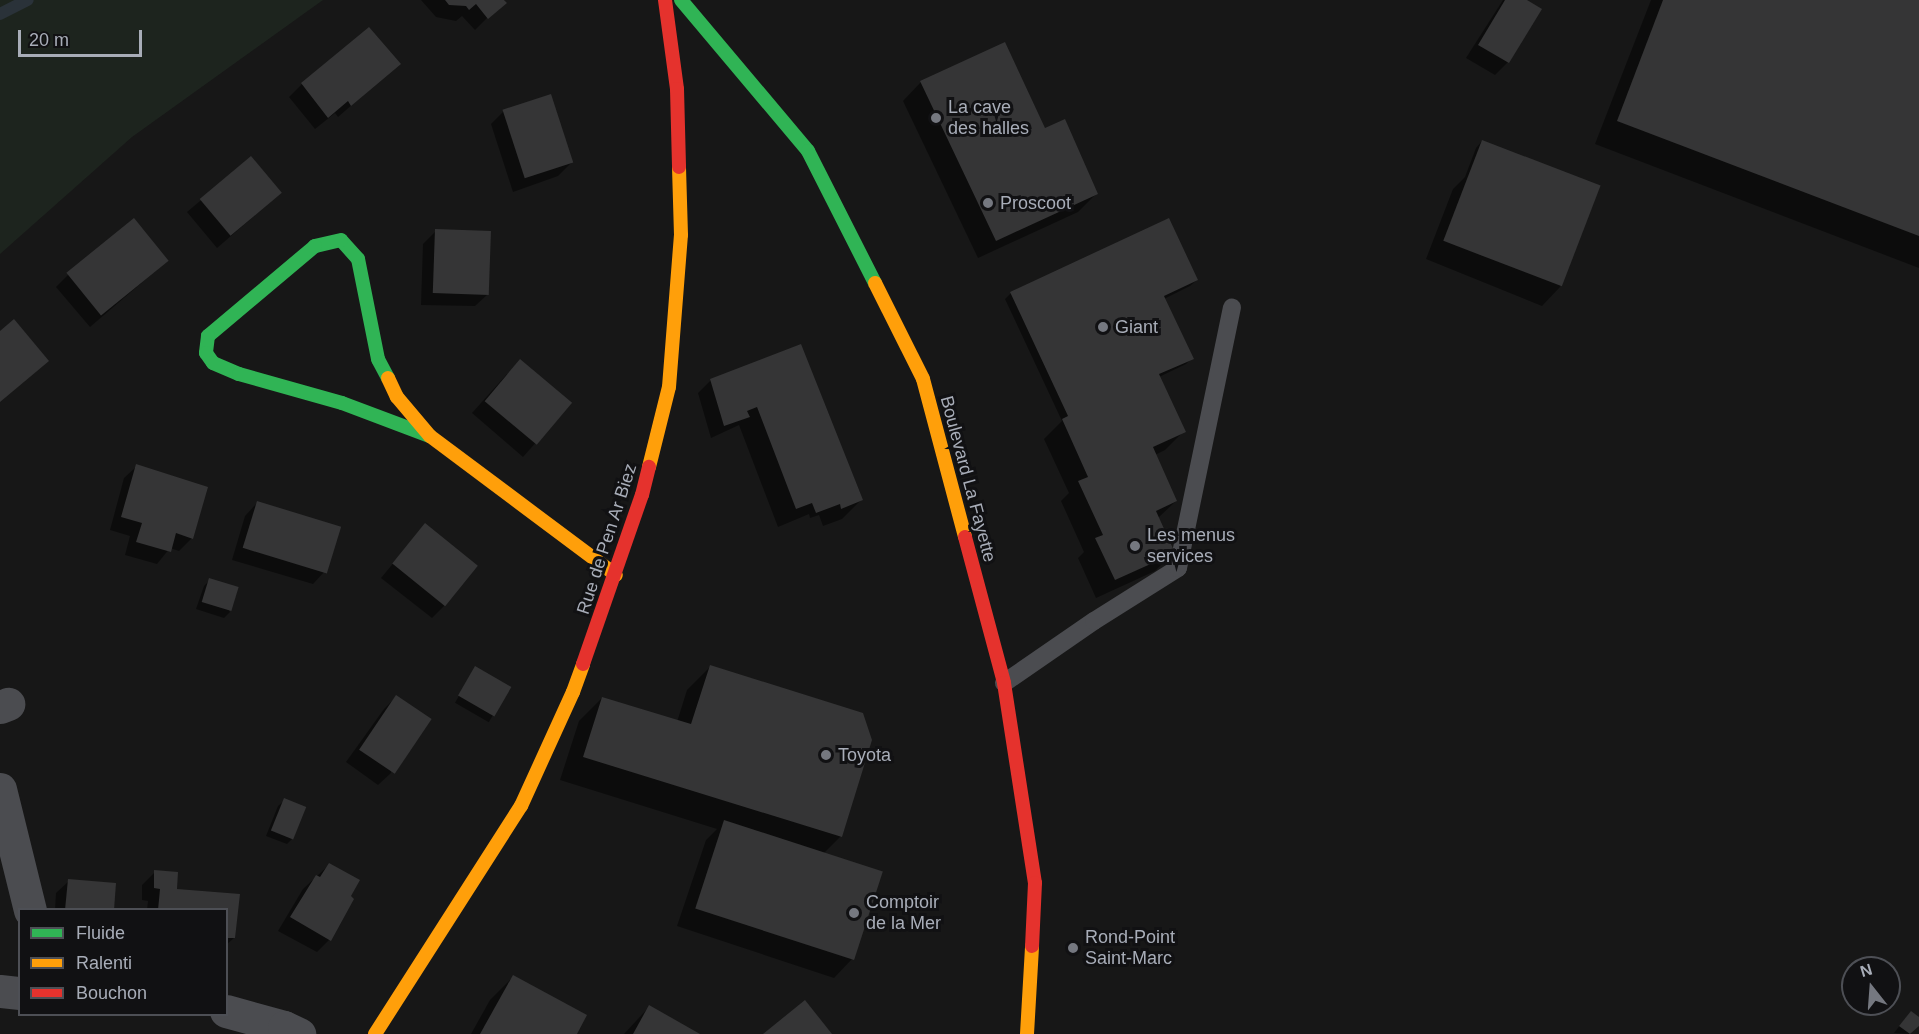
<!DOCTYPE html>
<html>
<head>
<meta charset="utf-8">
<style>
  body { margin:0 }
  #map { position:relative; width:1919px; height:1034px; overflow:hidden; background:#171717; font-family:Arial,sans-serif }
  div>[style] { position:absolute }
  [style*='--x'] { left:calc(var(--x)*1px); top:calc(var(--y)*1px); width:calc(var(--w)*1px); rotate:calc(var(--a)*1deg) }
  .green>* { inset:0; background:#1d241e }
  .shadow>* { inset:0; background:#0007; transform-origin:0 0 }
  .stream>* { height:12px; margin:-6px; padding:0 6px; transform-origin:6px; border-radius:6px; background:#2a3239 }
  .building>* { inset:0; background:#353536; transform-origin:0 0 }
  .lane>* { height:18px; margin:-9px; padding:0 9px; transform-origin:9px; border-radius:9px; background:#4b4c50 }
  .street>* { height:33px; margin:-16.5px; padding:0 16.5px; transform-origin:16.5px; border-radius:16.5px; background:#4b4c50 }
  .fast>* { height:14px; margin:-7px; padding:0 7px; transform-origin:7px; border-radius:7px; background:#30b455 }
  .slow>* { height:14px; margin:-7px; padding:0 7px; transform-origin:7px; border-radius:7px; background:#ff9f0a }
  .jam>* { height:14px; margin:-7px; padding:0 7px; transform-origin:7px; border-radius:7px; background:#e5322d }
  .dots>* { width:16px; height:16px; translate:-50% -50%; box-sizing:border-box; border:3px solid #111113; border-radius:50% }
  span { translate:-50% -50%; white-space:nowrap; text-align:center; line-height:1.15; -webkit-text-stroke:6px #111113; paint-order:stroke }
  .poi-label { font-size:18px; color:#a8adb8 }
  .left { translate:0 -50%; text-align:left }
  .street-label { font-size:18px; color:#a8adb8 }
  .legend { position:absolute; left:18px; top:908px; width:210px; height:108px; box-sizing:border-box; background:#111113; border:2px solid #4d4f55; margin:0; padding:8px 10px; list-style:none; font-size:18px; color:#a8adb8 }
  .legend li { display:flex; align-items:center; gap:12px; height:30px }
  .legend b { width:30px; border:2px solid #4d4f55 }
  .north { position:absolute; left:1841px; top:956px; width:60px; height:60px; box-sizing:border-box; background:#111113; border:2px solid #4d4f55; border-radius:50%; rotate:343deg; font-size:16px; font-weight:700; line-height:24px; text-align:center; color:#a8adb8 }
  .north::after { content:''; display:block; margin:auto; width:21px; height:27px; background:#757880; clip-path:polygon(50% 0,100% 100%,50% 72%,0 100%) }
  .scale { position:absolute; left:18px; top:30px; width:124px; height:27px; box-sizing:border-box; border:3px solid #a8adb8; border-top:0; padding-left:8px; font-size:18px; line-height:21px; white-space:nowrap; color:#a8adb8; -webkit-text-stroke:4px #111113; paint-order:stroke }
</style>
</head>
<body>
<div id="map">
  <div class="green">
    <div style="clip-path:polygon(0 0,323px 0,132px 137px,0 254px)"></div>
  </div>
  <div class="shadow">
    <div style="clip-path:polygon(421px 0,505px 0,475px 30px,462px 16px,456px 21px,436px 17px)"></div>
    <div style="clip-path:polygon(1503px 0,1524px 0,1540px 9px,1508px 62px,1495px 75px,1466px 58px)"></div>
    <div style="clip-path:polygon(1651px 0,1919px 0,1919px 268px,1595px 144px)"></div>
    <div style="clip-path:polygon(399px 64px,338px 117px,335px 113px,315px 129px,289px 97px,302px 84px)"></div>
    <div style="clip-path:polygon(921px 82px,1097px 193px,1078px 212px,978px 258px,903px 101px)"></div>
    <div style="clip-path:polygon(504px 111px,571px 163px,558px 176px,513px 192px,491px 124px)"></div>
    <div style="clip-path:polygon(1482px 141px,1598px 187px,1560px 287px,1542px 306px,1426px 259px,1453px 189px,1465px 177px,1476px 148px)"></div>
    <div style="clip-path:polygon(251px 158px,267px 205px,217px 248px,187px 212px)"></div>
    <div style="clip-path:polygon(436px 231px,488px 294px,475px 306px,421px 305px,423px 244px)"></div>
    <div style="clip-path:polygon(167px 261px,90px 327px,56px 287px,68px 275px)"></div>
    <div style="clip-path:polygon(1197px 280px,1190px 286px,1164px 299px,1192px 358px,1186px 364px,1159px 377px,1184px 431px,1165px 450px,1155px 455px,1176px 501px,1158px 518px,1173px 553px,1155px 571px,1096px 598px,1078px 558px,1084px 552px,1061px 501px,1069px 493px,1044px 439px,1062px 421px,1005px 299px,1011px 293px)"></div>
    <div style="clip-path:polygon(800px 346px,861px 500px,842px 519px,823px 526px,819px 515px,810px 518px,809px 514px,778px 527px,739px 425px,711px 438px,698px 393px,711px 380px)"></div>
    <div style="clip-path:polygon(507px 374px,570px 404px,523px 457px,472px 413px)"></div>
    <div style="clip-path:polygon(137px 466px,192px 538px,179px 551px,170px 548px,157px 564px,125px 555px,130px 536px,110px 530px,124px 478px)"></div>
    <div style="clip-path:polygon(257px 503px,325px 571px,313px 584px,232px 560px,245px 516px)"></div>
    <div style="clip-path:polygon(425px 525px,445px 605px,432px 618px,381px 578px)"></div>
    <div style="clip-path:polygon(210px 580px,230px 612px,224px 618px,196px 609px,204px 586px)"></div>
    <div style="clip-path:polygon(710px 667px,870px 740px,840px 837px,823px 854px,852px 959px,834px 978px,677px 926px,706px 840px,717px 829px,560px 780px,579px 721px,602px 698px,677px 722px,687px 690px)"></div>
    <div style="left:475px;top:668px;width:39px;height:40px;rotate:30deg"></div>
    <div style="clip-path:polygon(396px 697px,391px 773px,378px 785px,346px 762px,384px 709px)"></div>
    <div style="clip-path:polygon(285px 800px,293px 838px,287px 844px,266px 836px,278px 806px)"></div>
    <div style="clip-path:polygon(329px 865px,329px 940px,317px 952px,278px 931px,303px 889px)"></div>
    <div style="clip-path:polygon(155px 872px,176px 891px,238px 896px,234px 938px,226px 945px,226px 910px,147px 910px,148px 901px,142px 900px,142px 885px)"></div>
    <div style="clip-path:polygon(69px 881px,113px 910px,55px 910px,56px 893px)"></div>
    <div style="clip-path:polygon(513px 977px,575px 1034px,471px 1034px,490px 1000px)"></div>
    <div style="clip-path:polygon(649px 1007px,697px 1034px,624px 1034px)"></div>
    <div style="clip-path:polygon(1905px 1019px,1919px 1019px,1919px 1024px,1910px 1034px,1894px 1033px)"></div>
  </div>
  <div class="stream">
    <div style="--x:0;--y:14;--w:31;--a:-27"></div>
  </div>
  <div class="building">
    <div style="clip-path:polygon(445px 0,504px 0,507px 3px,488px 19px,476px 4px,469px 10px,466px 6px,449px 5px)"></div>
    <div style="clip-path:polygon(1505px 0,1527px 0,1542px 9px,1509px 63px,1478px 45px)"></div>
    <div style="clip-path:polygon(1663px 0,1919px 0,1919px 236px,1617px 121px)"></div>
    <div style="clip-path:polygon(369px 27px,401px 64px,351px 106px,348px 101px,328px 118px,301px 83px)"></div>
    <div style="clip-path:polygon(1005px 42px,1045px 128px,1065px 119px,1098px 194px,996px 241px,920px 81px)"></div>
    <div style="left:551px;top:94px;width:72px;height:51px;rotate:72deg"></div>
    <div style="left:1482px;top:140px;width:127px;height:108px;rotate:21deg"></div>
    <div style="left:251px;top:156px;width:48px;height:67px;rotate:50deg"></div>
    <div style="left:134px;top:218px;width:55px;height:87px;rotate:51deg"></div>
    <div style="clip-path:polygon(1169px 218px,1198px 280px,1164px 296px,1194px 359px,1159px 374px,1186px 432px,1153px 447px,1177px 501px,1156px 511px,1175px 553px,1115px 580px,1095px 538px,1103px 535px,1078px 481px,1088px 477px,1062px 419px,1068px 416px,1010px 292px)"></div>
    <div style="left:435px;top:229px;width:56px;height:64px;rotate:2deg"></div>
    <div style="clip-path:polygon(14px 319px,49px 361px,0 402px,0 331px)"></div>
    <div style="clip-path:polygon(801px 344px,863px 500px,841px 509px,840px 504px,816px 513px,812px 503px,796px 509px,757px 407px,747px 411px,750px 417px,724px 426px,710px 379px)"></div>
    <div style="left:520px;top:359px;width:68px;height:55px;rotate:40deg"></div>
    <div style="clip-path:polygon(136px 464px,208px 487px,193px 539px,176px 533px,171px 552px,136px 542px,142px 523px,121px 517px)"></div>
    <div style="left:257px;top:501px;width:88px;height:49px;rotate:17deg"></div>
    <div style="left:425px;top:523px;width:68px;height:52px;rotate:39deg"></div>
    <div style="left:209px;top:578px;width:31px;height:25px;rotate:17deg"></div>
    <div style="clip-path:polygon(710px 665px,863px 713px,872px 740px,842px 837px,583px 757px,602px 697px,691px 724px)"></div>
    <div style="left:475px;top:666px;width:42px;height:34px;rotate:30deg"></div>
    <div style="left:396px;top:695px;width:43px;height:66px;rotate:34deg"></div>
    <div style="left:284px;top:798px;width:24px;height:35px;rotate:22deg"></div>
    <div style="left:724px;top:820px;width:167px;height:93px;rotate:18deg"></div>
    <div style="clip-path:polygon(329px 863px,360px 880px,351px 896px,354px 899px,331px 941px,290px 917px,316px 875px,320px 877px)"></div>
    <div style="clip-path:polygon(154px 870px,178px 872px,177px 889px,240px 894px,235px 938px,226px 938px,226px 910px,158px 910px,160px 889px,154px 888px)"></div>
    <div style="clip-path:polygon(68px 879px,116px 883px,114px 910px,65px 910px)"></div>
    <div style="clip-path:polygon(513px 975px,587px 1015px,577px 1034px,480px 1034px)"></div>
    <div style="clip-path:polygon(805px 1000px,832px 1034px,763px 1034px)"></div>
    <div style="clip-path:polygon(649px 1005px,700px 1034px,633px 1034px)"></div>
    <div style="clip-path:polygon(1911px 1011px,1919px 1017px,1919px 1026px,1910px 1034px,1899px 1026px)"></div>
  </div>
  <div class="lane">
    <div style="--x:1004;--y:683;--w:109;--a:-34.6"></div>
    <div style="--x:1094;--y:621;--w:99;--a:-32.2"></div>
    <div style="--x:1178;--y:568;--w:266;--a:-78.3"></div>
  </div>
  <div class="street">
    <div style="--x:0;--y:707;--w:9;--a:-21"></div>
    <div style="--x:0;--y:789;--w:125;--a:76.1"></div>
    <div style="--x:0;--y:991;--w:20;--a:6"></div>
    <div style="--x:226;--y:1011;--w:60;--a:15.4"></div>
    <div style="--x:284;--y:1027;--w:17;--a:25"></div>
  </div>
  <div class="fast">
    <div style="--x:681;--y:0;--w:197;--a:49.9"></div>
    <div style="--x:808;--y:151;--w:148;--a:63.1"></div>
    <div style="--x:388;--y:378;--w:21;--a:-118"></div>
    <div style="--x:378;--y:359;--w:102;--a:-101.3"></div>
    <div style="--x:358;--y:259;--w:25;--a:-132"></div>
    <div style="--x:341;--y:240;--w:27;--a:167"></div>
    <div style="--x:315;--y:246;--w:140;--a:139.9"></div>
    <div style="--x:208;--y:336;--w:17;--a:97"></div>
    <div style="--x:206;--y:353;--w:12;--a:55"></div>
    <div style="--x:213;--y:363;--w:28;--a:23"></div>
    <div style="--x:239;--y:374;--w:107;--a:15.7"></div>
    <div style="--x:342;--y:403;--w:94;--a:20.6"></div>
  </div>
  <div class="slow">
    <div style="--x:875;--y:283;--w:107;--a:63.4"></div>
    <div style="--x:923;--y:379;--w:163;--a:75.1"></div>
    <div style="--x:388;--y:378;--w:21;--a:65"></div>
    <div style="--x:397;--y:397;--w:51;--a:49.8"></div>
    <div style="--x:430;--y:436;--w:232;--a:36.8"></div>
    <div style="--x:649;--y:467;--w:82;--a:-76"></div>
    <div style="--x:669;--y:387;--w:152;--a:-85.5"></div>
    <div style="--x:681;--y:235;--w:68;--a:-91.7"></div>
    <div style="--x:375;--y:1034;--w:271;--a:-57.4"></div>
    <div style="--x:521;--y:806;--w:125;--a:-65.5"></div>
    <div style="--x:573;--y:692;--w:30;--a:-70"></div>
    <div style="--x:1027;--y:1034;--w:88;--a:-86.7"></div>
  </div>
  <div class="jam">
    <div style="--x:665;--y:0;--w:90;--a:82.3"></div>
    <div style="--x:677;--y:89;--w:78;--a:88.5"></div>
    <div style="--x:965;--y:537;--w:151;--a:75"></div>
    <div style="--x:1004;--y:683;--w:202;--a:81.2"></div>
    <div style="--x:1035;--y:883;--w:63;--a:92.7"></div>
    <div style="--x:583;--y:664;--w:179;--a:-70.8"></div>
    <div style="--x:642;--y:495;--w:29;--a:-76"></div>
  </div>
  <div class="dots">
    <div style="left:936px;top:118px;background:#757880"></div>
    <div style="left:988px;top:203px;background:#757880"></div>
    <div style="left:1103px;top:327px;background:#757880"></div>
    <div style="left:1135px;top:546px;background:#757880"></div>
    <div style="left:826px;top:755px;background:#757880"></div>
    <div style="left:854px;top:913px;background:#757880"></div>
    <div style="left:1073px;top:948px;background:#757880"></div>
  </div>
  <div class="poi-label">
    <span class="left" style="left:948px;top:118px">La cave<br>des halles</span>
    <span class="left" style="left:1000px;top:203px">Proscoot</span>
    <span class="left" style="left:1115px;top:327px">Giant</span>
    <span class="left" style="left:1147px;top:546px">Les menus<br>services</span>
    <span class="left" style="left:838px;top:755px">Toyota</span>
    <span class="left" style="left:866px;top:913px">Comptoir<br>de la Mer</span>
    <span class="left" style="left:1085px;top:948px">Rond-Point<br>Saint-Marc</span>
  </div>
  <div class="street-label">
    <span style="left:968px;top:479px;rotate:75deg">Boulevard La Fayette</span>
    <span style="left:607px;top:539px;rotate:-72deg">Rue de Pen Ar Biez</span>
  </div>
  <ul class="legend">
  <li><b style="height:8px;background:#30b455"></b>Fluide</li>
  <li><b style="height:8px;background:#ff9f0a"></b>Ralenti</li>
  <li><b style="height:8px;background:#e5322d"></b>Bouchon</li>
  </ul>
  <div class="north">N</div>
  <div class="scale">20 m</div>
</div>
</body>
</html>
